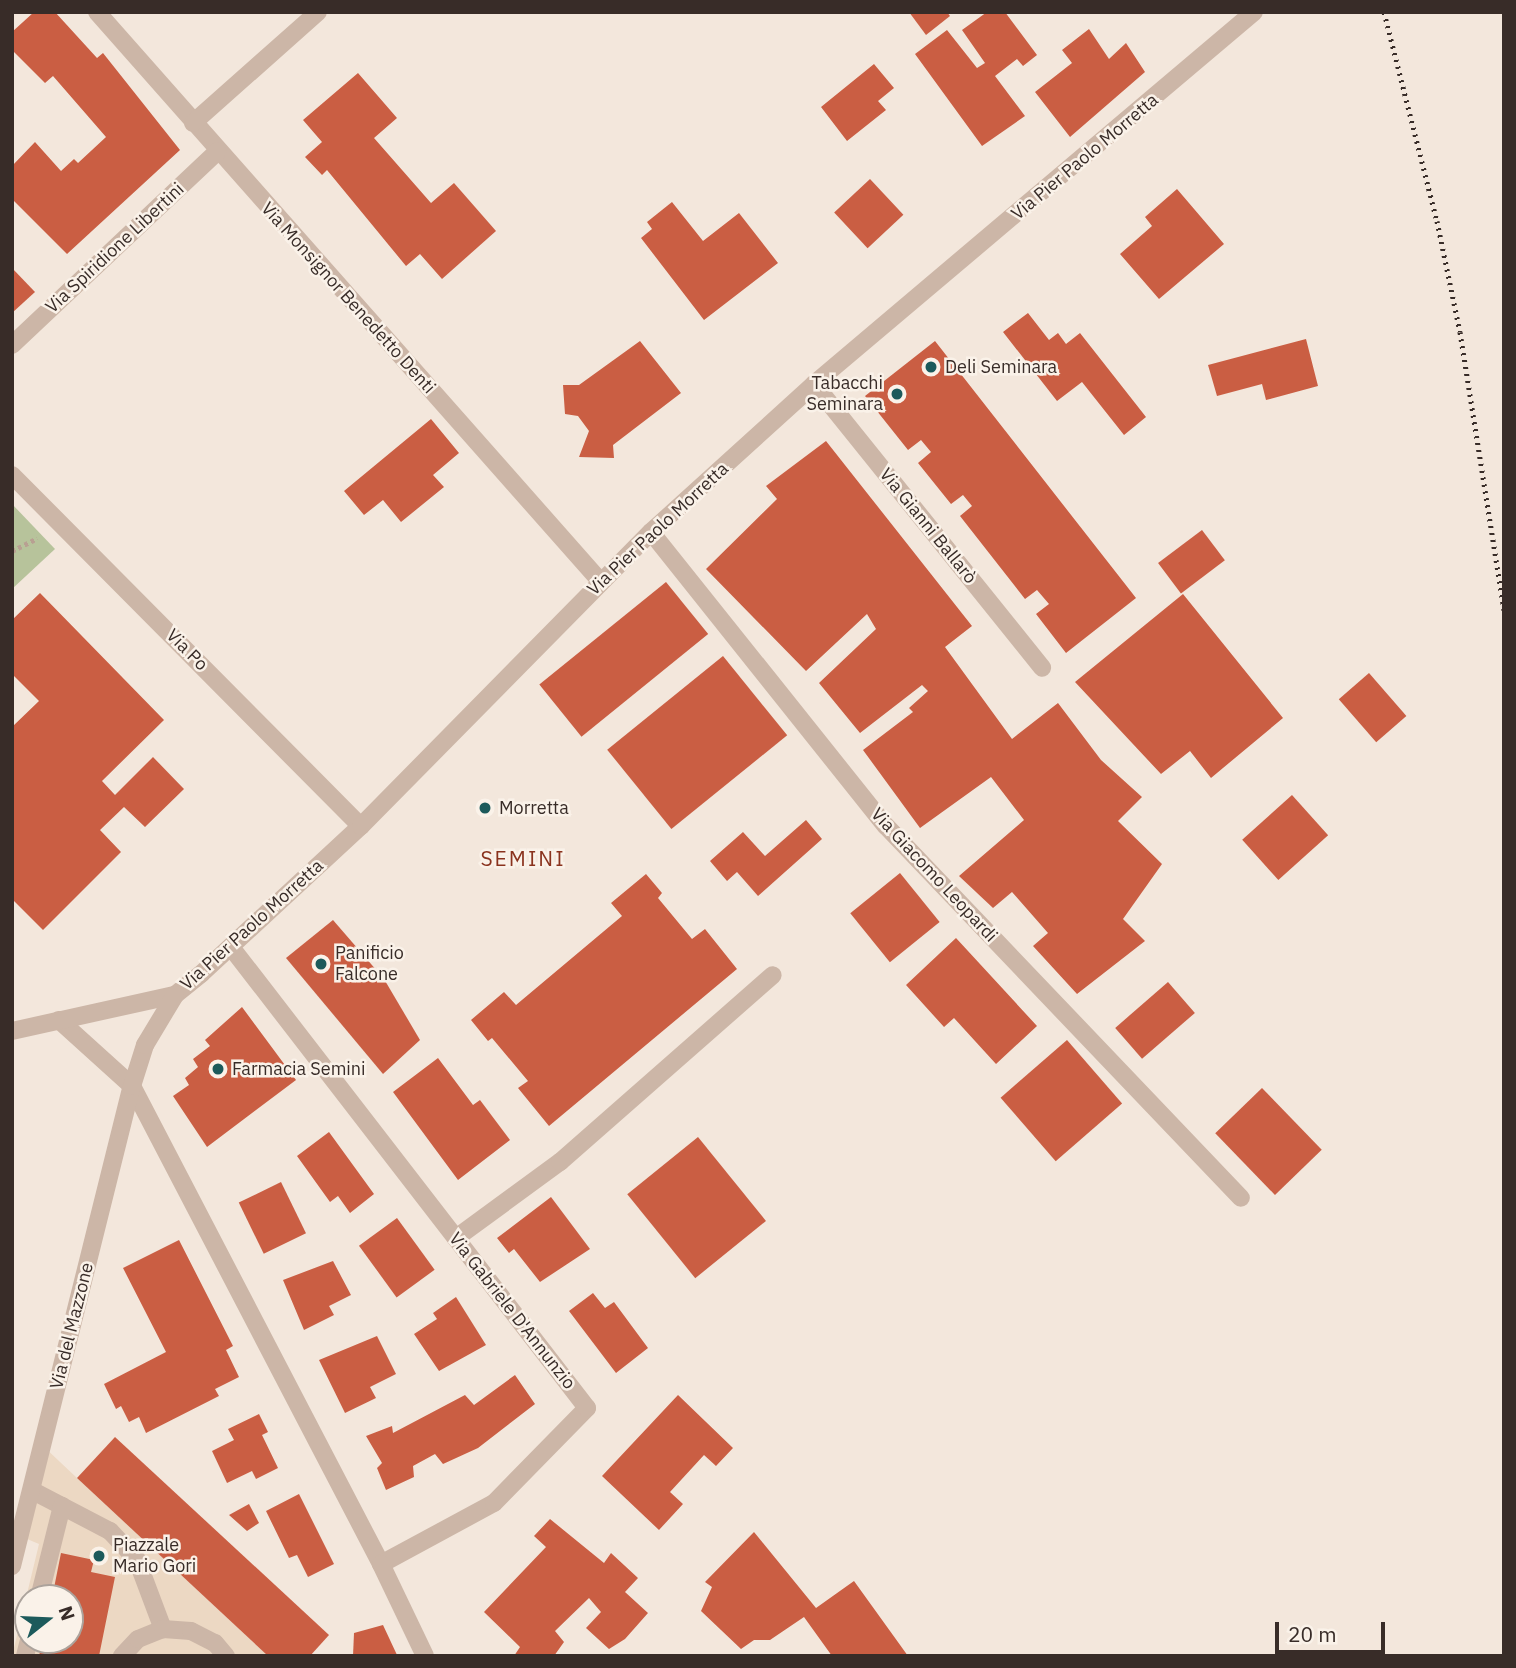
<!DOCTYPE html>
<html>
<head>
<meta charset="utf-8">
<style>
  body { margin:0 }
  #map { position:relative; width:1516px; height:1668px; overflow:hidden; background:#f3e7dc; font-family:"IBM Plex Sans",sans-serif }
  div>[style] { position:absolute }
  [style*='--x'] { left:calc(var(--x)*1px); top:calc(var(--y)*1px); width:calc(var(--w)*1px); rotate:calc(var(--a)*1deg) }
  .green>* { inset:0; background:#b7c39b }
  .plaza>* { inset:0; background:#ecd8c3 }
  .building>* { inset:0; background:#ca5e43; transform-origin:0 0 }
  .path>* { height:4.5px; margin-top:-2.25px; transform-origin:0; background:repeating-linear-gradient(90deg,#b8a092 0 3.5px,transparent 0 7px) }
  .minor>* { height:18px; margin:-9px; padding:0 9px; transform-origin:9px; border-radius:9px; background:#ccb6a7 }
  .rail>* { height:5px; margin-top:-2.5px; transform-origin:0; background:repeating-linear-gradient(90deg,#382c28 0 2px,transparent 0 7px) }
  .dots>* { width:19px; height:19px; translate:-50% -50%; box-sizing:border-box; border:4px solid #faf2e9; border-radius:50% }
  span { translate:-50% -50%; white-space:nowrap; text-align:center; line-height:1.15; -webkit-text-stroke:5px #faf2e9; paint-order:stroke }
  .street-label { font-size:18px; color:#382c28 }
  .poi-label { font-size:18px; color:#382c28 }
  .left { translate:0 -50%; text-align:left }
  .right { translate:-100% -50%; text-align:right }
  .quarter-label { font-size:21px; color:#8a331e; letter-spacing:2px }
  .frame { position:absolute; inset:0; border:14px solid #382c28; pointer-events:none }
  .north { position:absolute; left:14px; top:1584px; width:70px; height:70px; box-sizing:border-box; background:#faf2e9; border:2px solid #aca39c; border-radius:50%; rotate:72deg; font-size:19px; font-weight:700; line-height:28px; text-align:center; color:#382c28 }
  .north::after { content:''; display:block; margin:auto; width:24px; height:32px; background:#1c5a5b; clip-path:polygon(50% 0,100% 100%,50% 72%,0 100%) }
  .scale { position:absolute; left:1275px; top:1622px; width:110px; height:32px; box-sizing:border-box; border:4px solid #382c28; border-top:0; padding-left:9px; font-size:21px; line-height:24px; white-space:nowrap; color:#382c28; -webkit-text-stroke:5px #faf2e9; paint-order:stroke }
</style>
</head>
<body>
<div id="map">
  <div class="green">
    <div style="clip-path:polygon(12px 504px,55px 549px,12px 589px)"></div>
  </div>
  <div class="plaza">
    <div style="clip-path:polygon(evenodd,42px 1445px,77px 1478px,268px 1656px,12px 1656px,39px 1544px,20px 1536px,42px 1445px,28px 1598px,70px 1598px,70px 1640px,28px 1640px,28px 1598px)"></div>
  </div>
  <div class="building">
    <div style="clip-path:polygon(34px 12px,55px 12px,97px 58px,103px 53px,180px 150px,67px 254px,12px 199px,12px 166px,35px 142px,61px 171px,74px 159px,78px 163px,106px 137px,53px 76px,45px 83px,12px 50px,12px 32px)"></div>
    <div style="clip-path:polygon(909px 12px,947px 12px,950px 16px,926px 35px)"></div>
    <div style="clip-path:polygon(987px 12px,1005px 12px,1037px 55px,1023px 66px,1017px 59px,995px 76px,1025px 116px,982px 146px,915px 54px,947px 30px,977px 68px,985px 63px,962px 30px)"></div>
    <div style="clip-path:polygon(1089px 29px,1109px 59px,1126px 43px,1145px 72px,1070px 137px,1035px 92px,1072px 63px,1062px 50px)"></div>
    <div style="clip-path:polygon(874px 64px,894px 88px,878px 101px,886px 110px,847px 141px,821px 107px)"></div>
    <div style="clip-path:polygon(358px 73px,397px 118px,374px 138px,431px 203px,454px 183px,496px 231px,442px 279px,420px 254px,406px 266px,327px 170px,322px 175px,305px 157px,322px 142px,303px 120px)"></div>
    <div style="left:870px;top:179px;width:49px;height:49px;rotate:47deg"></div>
    <div style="clip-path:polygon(1177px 189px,1224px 244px,1159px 299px,1120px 254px,1152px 226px,1145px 217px)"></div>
    <div style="clip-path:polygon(672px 202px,703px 241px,739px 213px,778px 263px,704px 320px,641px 238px,652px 229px,647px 222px)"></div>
    <div style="clip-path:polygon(12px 268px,35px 292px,12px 313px)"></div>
    <div style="clip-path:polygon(1028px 313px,1049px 340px,1058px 333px,1066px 344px,1080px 333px,1146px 417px,1124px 435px,1082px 382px,1057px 401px,1003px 332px)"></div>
    <div style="clip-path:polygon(1306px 339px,1318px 386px,1266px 400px,1262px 384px,1217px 396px,1208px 365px)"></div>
    <div style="clip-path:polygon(640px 341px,681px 393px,613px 445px,614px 458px,579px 457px,589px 431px,578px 416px,565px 414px,563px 385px,579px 385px)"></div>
    <div style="clip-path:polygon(935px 341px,1136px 598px,1066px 653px,1036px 614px,1049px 604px,1037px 590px,1025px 599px,960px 516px,972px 506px,963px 495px,951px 504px,918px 463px,931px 452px,921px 440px,908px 450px,865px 396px)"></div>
    <div style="clip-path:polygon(431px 419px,459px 453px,433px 475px,444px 487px,401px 522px,383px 500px,364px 515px,344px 491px)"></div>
    <div style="clip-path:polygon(826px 441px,972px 626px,945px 647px,1012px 739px,1058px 703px,1101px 760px,1142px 797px,1118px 821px,1162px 864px,1123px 919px,1145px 941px,1077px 994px,1033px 946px,1048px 933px,1012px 892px,993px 908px,959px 876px,1024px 820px,991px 777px,920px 828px,863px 750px,913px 712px,909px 708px,928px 691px,922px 685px,860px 733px,819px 683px,876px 629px,867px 614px,806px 671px,706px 569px,777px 499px,766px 486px)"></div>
    <div style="left:1202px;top:530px;width:38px;height:55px;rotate:53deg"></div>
    <div style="left:666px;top:582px;width:67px;height:163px;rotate:51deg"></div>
    <div style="clip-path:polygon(40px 593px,164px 720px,102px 781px,115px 795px,153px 757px,184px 789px,145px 827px,124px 807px,100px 830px,121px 852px,43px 930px,12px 899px,12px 727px,39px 701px,12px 674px,12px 620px)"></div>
    <div style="clip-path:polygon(1183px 594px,1283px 718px,1211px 778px,1190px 751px,1161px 774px,1075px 682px)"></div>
    <div style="left:723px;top:656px;width:102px;height:149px;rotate:51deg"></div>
    <div style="left:1369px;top:673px;width:57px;height:40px;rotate:49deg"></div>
    <div style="left:1292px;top:795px;width:54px;height:67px;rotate:48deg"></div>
    <div style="clip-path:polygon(806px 820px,822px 839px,758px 896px,737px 872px,727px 881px,710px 861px,743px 832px,765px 856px)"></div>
    <div style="left:900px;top:873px;width:63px;height:64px;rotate:51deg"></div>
    <div style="clip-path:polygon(646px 874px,662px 893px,658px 898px,692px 939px,705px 929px,737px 969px,549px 1126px,518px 1088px,528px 1081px,492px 1038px,488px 1041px,471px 1020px,504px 992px,516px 1005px,622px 916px,611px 903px)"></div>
    <div style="clip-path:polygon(333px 920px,384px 979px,420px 1040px,383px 1074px,286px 958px)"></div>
    <div style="clip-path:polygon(956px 938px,1037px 1026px,996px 1064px,954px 1018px,944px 1027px,906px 985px)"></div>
    <div style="left:1168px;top:982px;width:41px;height:70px;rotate:49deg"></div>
    <div style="clip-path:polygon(242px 1007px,296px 1080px,207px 1147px,173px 1096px,189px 1085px,185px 1078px,198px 1067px,193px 1059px,210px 1046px,205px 1040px)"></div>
    <div style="left:1067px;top:1040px;width:84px;height:88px;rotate:49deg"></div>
    <div style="clip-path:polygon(438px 1058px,473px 1105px,480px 1100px,510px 1140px,458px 1180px,393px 1092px)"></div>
    <div style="left:1262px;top:1088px;width:86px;height:65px;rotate:46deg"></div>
    <div style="clip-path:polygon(329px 1132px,374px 1194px,350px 1213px,338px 1196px,330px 1202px,297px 1156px)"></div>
    <div style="left:698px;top:1137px;width:108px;height:91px;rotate:51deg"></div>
    <div style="left:281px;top:1182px;width:57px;height:47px;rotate:64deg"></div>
    <div style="clip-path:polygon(551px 1197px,590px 1249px,540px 1282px,514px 1249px,509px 1253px,497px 1238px)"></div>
    <div style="left:397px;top:1218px;width:64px;height:47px;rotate:54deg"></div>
    <div style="clip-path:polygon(179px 1240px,233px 1346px,226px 1350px,239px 1377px,215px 1389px,219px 1396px,146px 1433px,139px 1417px,129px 1422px,121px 1406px,116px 1409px,104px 1384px,166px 1352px,123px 1268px)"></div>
    <div style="clip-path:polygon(333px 1261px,351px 1295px,329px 1306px,334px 1315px,304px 1330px,283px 1280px)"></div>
    <div style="clip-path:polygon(593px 1293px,605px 1308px,614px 1302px,648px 1348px,616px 1373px,569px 1311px)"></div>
    <div style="clip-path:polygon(456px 1297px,486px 1345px,439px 1371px,414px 1334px,437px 1319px,433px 1313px)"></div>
    <div style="clip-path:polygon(377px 1336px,396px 1374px,370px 1387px,376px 1398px,345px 1413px,319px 1360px)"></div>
    <div style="clip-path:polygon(515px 1375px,535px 1404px,478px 1448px,443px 1464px,435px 1454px,413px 1466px,414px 1477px,386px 1490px,377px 1468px,382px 1463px,366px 1436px,392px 1426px,393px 1433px,465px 1395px,474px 1405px)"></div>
    <div style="clip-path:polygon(678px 1395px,733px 1448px,716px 1466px,704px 1455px,670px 1492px,683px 1504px,659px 1530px,602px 1476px)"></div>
    <div style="clip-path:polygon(259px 1414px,268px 1432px,262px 1435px,278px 1468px,256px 1479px,252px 1471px,227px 1483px,212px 1451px,234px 1440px,228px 1429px)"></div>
    <div style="clip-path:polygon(115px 1437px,329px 1635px,310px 1656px,268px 1656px,77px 1478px)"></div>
    <div style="clip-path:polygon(299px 1494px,334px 1564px,308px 1577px,297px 1555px,289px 1558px,266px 1511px)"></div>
    <div style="clip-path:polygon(249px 1504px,259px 1523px,247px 1531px,229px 1515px)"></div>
    <div style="clip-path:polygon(550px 1519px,604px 1563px,611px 1553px,638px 1578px,625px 1592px,648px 1613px,625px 1639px,609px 1649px,586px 1628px,601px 1612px,589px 1598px,555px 1631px,564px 1642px,554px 1656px,514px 1656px,520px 1647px,484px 1612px,546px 1547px,534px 1536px)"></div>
    <div style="clip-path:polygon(754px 1532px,816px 1608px,854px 1581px,908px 1656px,832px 1656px,804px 1617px,770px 1640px,754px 1640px,741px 1649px,701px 1611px,712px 1587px,705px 1582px)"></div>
    <div style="clip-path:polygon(61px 1553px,94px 1560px,91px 1572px,115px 1577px,99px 1656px,39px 1656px,43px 1640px,70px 1640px,70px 1598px,52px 1598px)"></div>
    <div style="clip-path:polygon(383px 1625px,397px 1655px,353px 1656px,354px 1633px)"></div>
  </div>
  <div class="path">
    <div style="--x:12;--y:551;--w:28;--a:-27"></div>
  </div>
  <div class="minor">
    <div style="--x:97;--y:12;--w:761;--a:48.52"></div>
    <div style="--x:193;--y:123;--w:167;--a:-41.6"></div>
    <div style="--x:12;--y:345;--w:282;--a:-43.3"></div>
    <div style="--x:814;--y:384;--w:364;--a:51.2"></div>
    <div style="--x:12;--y:475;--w:495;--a:45.2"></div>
    <div style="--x:651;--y:532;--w:376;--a:51.4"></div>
    <div style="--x:886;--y:826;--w:514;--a:46.34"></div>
    <div style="--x:59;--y:1020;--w:98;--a:42.1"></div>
    <div style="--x:132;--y:1086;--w:539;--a:62.48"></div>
    <div style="--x:381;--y:1564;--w:128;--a:-28.4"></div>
    <div style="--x:494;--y:1503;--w:133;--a:-45.6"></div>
    <div style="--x:587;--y:1408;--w:582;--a:-127.68"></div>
    <div style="--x:12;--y:1031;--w:167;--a:-12.5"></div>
    <div style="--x:175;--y:995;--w:33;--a:-39"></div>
    <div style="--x:201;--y:974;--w:218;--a:-42.8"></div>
    <div style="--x:361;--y:826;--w:413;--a:-45.4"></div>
    <div style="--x:651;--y:532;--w:220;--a:-42.2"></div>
    <div style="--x:814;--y:384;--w:576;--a:-40.21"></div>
    <div style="--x:456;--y:1238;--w:129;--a:-36.2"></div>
    <div style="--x:560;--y:1162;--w:283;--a:-41.3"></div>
    <div style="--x:33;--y:1491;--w:87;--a:27.5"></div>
    <div style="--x:110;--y:1531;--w:40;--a:47"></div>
    <div style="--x:137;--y:1560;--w:74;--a:69.4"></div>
    <div style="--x:381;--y:1564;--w:102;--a:64.4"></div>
    <div style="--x:12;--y:1566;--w:495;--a:-76"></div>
    <div style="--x:132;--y:1086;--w:43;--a:-72.4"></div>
    <div style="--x:145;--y:1045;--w:58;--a:-59"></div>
    <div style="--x:39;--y:1598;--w:95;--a:-76"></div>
    <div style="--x:25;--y:1656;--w:16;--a:-76"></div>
    <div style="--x:122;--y:1656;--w:23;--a:-47"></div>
    <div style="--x:138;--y:1639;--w:27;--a:-22"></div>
    <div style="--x:163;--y:1629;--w:28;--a:4"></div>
    <div style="--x:191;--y:1631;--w:27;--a:27"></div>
    <div style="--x:215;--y:1643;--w:17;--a:50"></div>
  </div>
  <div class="rail">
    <div style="--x:1384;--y:12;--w:216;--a:75.8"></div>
    <div style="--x:1437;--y:221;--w:113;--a:78.3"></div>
    <div style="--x:1460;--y:332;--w:282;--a:81"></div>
  </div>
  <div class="dots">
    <div style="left:931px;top:367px;background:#1c5a5b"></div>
    <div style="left:897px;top:394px;background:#1c5a5b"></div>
    <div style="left:485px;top:808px;background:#1c5a5b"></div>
    <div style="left:321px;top:964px;background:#1c5a5b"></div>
    <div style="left:218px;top:1069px;background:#1c5a5b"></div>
    <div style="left:99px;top:1556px;background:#1c5a5b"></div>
  </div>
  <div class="street-label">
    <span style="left:1085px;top:157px;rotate:-40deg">Via Pier Paolo Morretta</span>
    <span style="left:115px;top:248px;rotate:-43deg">Via Spiridione Libertini</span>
    <span style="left:348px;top:298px;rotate:48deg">Via Monsignor Benedetto Denti</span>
    <span style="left:928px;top:526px;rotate:51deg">Via Gianni Ballarò</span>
    <span style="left:658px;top:529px;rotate:-43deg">Via Pier Paolo Morretta</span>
    <span style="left:187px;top:650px;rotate:45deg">Via Po</span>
    <span style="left:934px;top:875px;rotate:47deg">Via Giacomo Leopardi</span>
    <span style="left:252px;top:925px;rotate:-42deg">Via Pier Paolo Morretta</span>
    <span style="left:512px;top:1311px;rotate:52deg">Via Gabriele D'Annunzio</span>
    <span style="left:72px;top:1326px;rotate:-76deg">Via del Mazzone</span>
  </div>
  <div class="poi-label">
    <span class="left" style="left:945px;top:367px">Deli Seminara</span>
    <span class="right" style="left:883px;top:394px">Tabacchi<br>Seminara</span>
    <span class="left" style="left:499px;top:808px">Morretta</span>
    <span class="left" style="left:335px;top:964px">Panificio<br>Falcone</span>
    <span class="left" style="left:232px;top:1069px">Farmacia Semini</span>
    <span class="left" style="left:113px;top:1556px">Piazzale<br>Mario Gori</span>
  </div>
  <div class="quarter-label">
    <span style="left:523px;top:858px">SEMINI</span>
  </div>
  <div class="frame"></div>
  <div class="north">N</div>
  <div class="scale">20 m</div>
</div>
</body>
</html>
